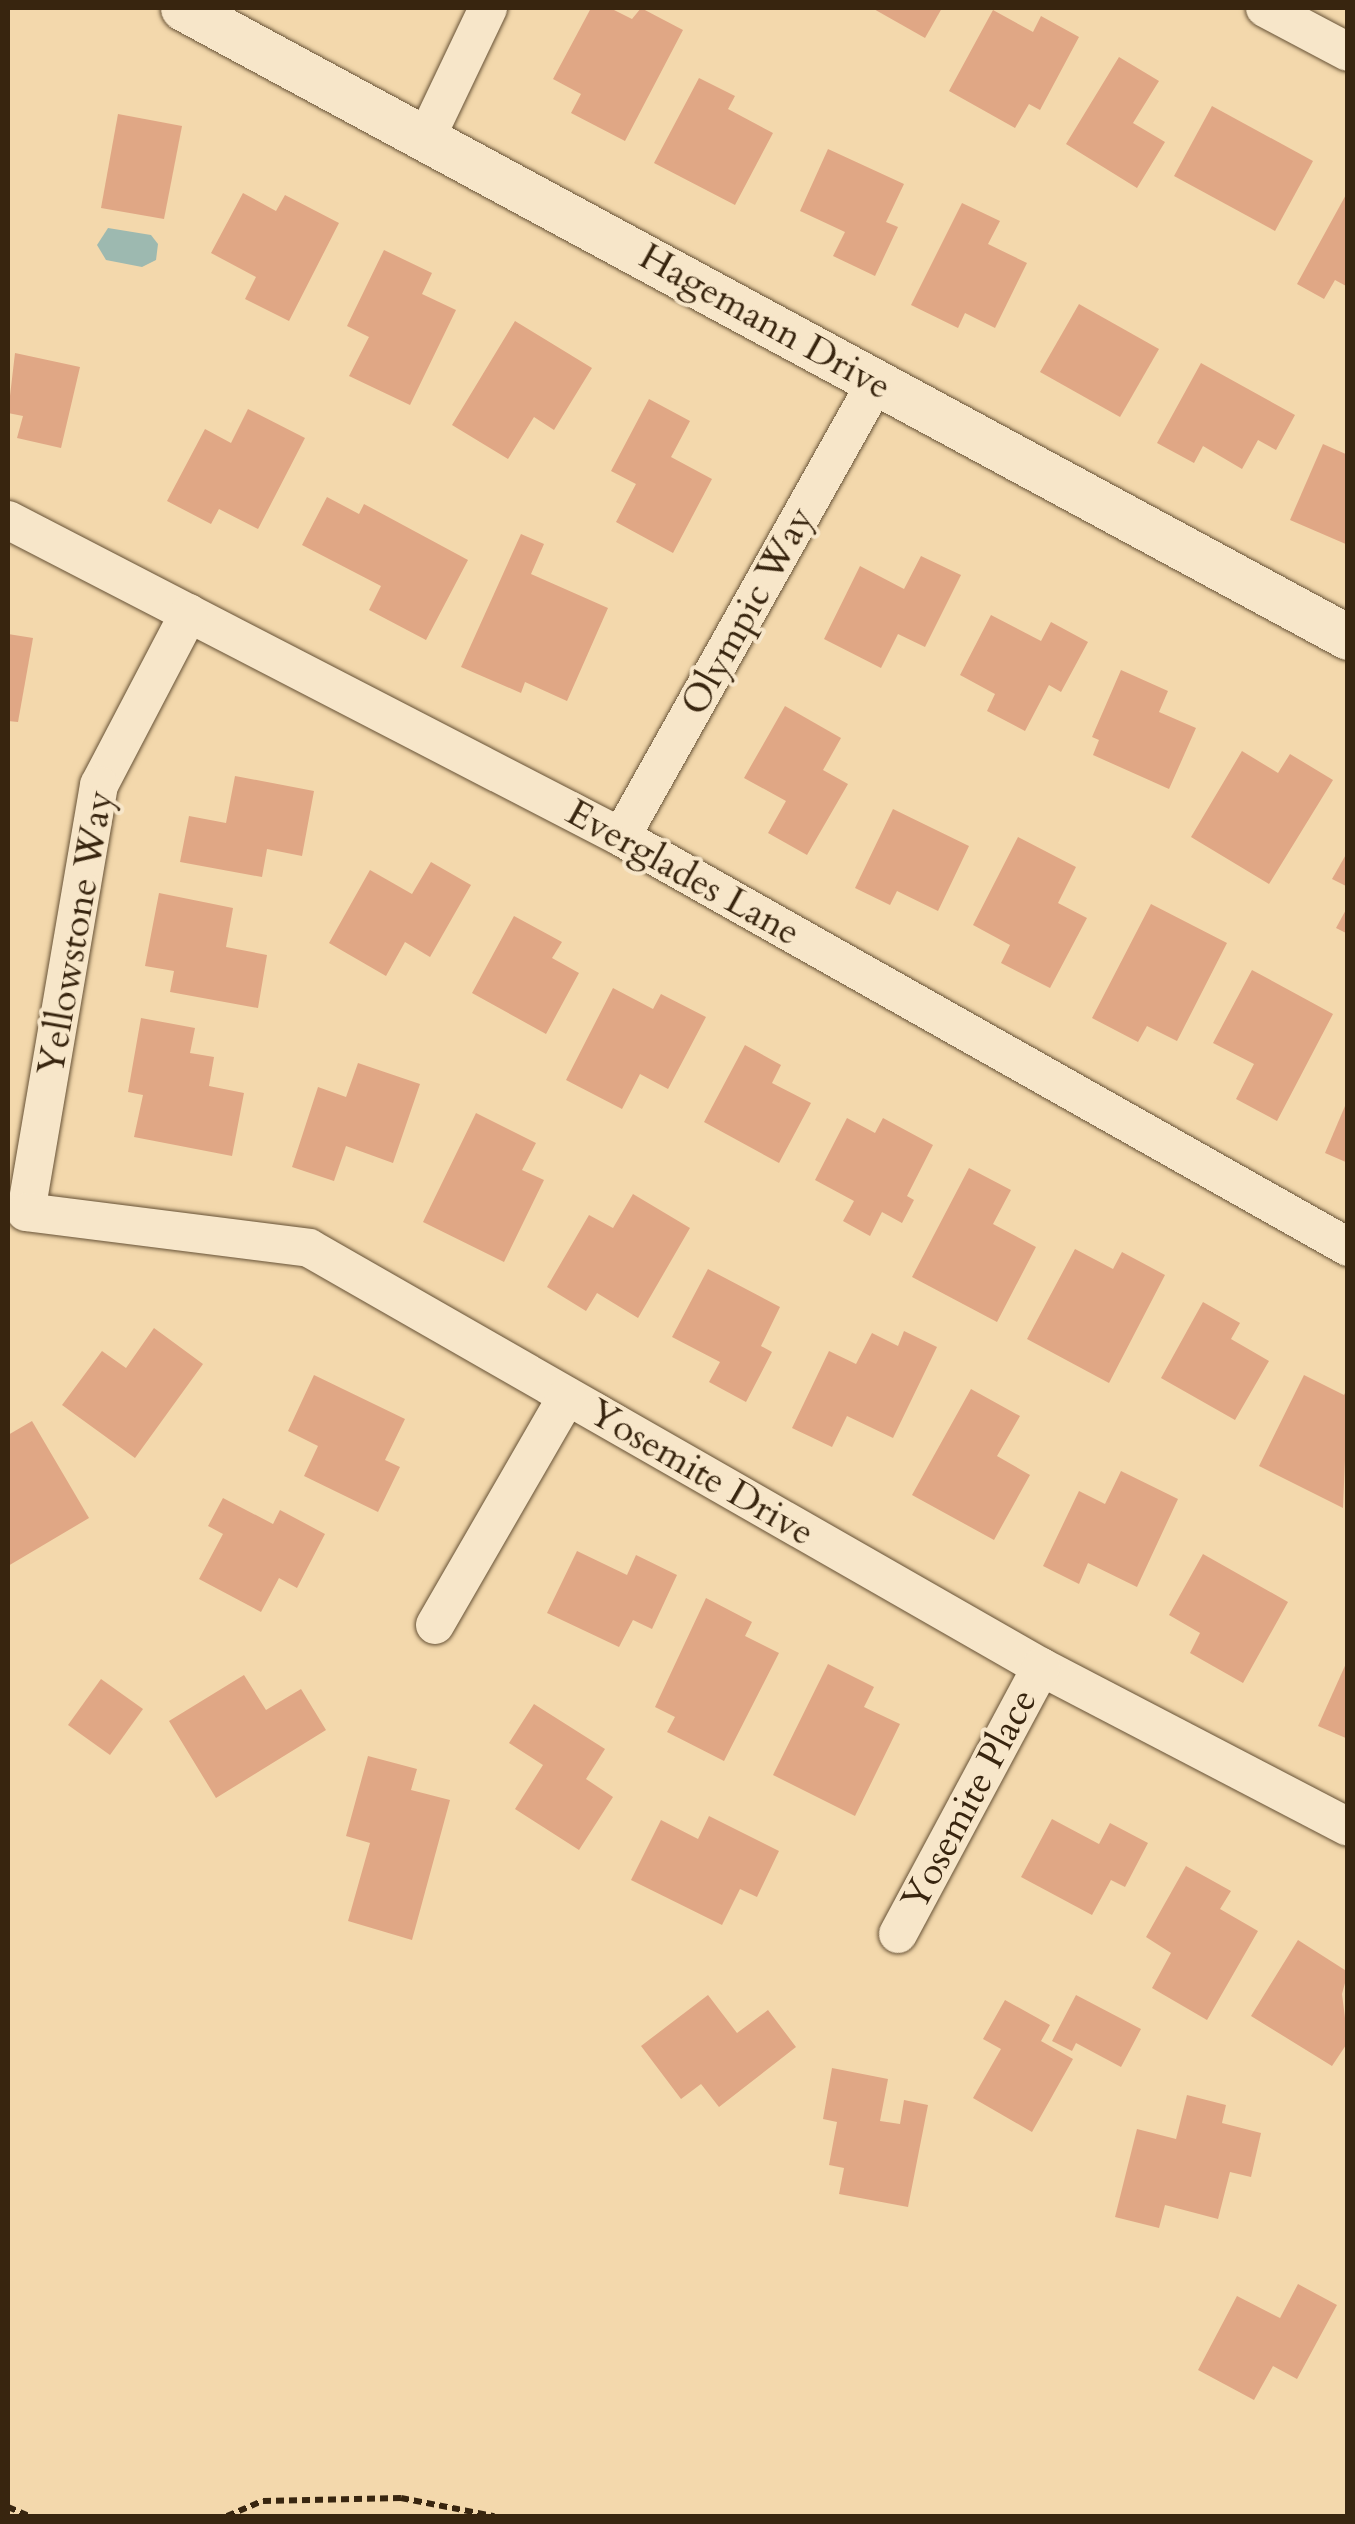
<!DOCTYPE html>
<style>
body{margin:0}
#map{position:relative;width:1355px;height:2524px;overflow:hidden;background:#f3d8ac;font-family:Cardo,serif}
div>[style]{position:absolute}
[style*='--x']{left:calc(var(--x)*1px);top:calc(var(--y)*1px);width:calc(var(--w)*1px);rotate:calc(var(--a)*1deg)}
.water>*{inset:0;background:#9db9b0}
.building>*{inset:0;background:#e0a785}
.path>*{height:6px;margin-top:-3px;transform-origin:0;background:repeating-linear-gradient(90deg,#38250f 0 8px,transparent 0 13px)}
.roads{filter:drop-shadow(0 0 2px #675236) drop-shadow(0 0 2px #675236)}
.minor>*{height:38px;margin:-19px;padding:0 19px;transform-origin:19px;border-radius:19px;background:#f7e6c9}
.tertiary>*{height:45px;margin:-22.5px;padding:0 22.5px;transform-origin:22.5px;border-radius:22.5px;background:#f7e6c9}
span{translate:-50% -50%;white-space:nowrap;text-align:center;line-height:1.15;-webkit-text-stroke:8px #f7e6c9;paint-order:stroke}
.street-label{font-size:38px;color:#38250f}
.frame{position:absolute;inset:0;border:10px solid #38250f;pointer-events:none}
</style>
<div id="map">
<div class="water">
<i style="clip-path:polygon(108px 228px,151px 235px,158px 244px,156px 260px,142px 267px,106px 260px,97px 245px)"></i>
</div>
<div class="building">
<i style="clip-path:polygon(591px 8px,610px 8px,632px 19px,641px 8px,683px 30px,625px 141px,571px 113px,581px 94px,553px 79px)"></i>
<i style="clip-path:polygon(872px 8px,942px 8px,925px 38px)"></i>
<i style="clip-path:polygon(993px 10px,1033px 32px,1041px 16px,1079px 37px,1040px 110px,1029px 104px,1015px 128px,949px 91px)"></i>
<i style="clip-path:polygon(1119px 57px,1159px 81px,1133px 123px,1165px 142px,1137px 188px,1066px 144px)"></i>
<i style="clip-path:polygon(699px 78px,735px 96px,728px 109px,773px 133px,735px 205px,654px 163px)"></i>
<i style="clip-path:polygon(1212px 106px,1313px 161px,1275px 231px,1174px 176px)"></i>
<i style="clip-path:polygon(118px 114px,182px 126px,164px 219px,101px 208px)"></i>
<i style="clip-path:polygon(828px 149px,904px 184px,886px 222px,898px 227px,875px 276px,833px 256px,845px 232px,800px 211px)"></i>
<i style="clip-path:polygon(1348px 191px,1348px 287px,1335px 280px,1324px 299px,1297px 284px)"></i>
<i style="clip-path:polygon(243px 193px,276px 211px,285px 195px,339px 223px,289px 321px,245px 299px,256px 277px,211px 253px)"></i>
<i style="clip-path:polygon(962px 203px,1000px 221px,988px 244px,1027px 263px,995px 328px,965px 313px,958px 328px,911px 305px)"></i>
<i style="clip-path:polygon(384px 250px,432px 273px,422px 294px,456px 310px,410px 405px,349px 376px,369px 337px,347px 326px)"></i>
<i style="clip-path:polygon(1079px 304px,1159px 349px,1120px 417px,1040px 372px)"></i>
<i style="clip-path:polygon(515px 321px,592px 368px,554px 430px,534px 417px,508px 459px,452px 425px)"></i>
<i style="clip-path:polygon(15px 353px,80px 367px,61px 448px,17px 438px,23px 416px,8px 413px)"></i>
<i style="clip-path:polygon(1201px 363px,1295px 415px,1276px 450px,1258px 440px,1242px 469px,1203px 446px,1194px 463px,1157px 443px)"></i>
<i style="clip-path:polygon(649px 399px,690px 421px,671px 457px,712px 479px,673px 553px,616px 522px,636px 484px,611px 471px)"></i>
<i style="clip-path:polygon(248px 409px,305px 438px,258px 529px,219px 509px,211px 524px,167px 501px,205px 429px,231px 443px)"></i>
<i style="clip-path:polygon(1323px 444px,1348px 455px,1348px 545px,1290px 520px)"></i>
<i style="clip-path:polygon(327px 497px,359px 514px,364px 504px,468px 560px,426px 640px,369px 610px,381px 586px,302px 545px)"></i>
<i style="clip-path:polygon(521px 534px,544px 544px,531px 574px,608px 608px,567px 701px,525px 682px,521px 693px,461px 667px)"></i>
<i style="clip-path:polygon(921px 556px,961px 575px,925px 647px,898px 634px,881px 668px,824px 639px,860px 566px,904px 589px)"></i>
<i style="clip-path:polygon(991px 615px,1041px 641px,1051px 622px,1088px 642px,1061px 692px,1049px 685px,1025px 731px,987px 711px,995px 694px,960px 675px)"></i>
<i style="clip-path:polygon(8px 634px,33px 638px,18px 722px,8px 721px)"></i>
<i style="clip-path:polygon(1121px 670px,1168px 691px,1159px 712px,1196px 728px,1169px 789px,1093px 755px,1099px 740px,1092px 737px)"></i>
<i style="clip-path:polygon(785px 706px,841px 738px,823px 770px,848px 784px,807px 855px,768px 833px,786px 801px,744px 778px)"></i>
<i style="clip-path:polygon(1242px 751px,1278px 773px,1290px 754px,1333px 780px,1269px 884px,1191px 837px)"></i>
<i style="clip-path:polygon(235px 776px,314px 791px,302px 856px,267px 849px,262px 877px,180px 862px,189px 816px,226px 823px)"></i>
<i style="clip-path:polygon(893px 809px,969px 846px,938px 911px,897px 891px,890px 905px,855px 888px)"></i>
<i style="clip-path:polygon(1018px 837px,1076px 867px,1058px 903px,1087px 918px,1050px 988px,1001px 963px,1010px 945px,973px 925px)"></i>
<i style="clip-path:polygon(1348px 851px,1348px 887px,1332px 879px)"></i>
<i style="clip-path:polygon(431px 862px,471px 885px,430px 957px,405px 942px,386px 976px,329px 943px,370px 870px,412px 894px)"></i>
<i style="clip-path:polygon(159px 893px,233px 908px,226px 947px,267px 955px,258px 1008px,170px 992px,174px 971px,145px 966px)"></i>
<i style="clip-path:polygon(1151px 904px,1227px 943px,1177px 1041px,1147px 1026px,1138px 1042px,1092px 1018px)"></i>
<i style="clip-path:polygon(1348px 906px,1348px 934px,1336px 928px)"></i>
<i style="clip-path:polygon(514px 916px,562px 942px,552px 958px,579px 973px,546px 1034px,472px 993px)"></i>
<i style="clip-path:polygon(1252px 970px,1333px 1014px,1277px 1121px,1236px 1099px,1254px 1064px,1213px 1043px)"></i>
<i style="clip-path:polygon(613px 988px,653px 1009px,661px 994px,706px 1017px,668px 1089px,640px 1074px,622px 1109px,566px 1080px)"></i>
<i style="clip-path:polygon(141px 1018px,195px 1028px,190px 1053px,214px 1057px,209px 1086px,244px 1093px,232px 1156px,134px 1137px,143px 1095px,128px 1092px)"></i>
<i style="clip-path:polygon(745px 1045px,781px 1065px,772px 1083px,811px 1103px,779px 1163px,704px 1122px)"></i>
<i style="clip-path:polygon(358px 1063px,420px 1084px,393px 1163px,346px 1146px,334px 1181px,292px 1167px,318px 1087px,346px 1097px)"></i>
<i style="clip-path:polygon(1348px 1099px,1348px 1163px,1325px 1153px)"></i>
<i style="clip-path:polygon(476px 1113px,536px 1143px,522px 1170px,544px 1180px,504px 1262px,423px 1222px)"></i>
<i style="clip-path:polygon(847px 1118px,875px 1133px,883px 1118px,933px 1145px,907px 1196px,914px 1200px,902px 1223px,882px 1212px,870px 1236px,843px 1221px,854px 1201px,815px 1180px)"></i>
<i style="clip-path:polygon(969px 1168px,1011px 1190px,993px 1224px,1036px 1247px,997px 1322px,912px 1277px)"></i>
<i style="clip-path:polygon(633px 1194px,690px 1228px,638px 1318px,597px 1293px,586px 1311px,547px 1287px,589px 1215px,613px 1228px)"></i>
<i style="clip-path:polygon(1075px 1249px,1113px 1269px,1122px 1252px,1165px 1275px,1109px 1383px,1027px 1339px)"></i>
<i style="clip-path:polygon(708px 1269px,780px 1307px,761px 1346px,772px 1352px,746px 1402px,709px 1382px,720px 1362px,672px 1337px)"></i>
<i style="clip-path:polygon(1203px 1302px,1240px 1323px,1231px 1339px,1269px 1361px,1235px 1420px,1161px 1378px)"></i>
<i style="clip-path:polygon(154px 1328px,203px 1364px,135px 1458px,62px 1405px,102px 1351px,126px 1368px)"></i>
<i style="clip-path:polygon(904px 1331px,937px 1347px,893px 1438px,847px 1416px,832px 1447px,792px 1428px,829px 1351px,856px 1364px,872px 1333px,898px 1346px)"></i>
<i style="clip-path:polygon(314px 1375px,405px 1419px,385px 1460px,400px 1467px,378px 1512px,304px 1476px,318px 1446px,288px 1431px)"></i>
<i style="clip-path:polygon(1304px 1375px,1344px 1395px,1348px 1387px,1343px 1508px,1259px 1466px)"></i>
<i style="clip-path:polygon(971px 1389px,1020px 1416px,997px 1456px,1030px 1475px,994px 1540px,912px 1495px)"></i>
<i style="clip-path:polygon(32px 1421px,89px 1518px,8px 1566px,8px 1435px)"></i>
<i style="clip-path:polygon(1121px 1471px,1178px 1499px,1137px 1587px,1088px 1563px,1079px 1584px,1043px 1566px,1079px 1491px,1105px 1504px)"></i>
<i style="clip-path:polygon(223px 1498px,273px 1524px,280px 1510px,325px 1534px,297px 1588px,279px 1578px,261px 1612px,199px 1579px,223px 1534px,208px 1526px)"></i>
<i style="clip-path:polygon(577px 1551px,627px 1575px,636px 1555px,677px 1575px,652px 1629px,633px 1620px,619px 1647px,547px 1613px)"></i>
<i style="clip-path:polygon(1203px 1554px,1288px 1602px,1243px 1683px,1190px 1653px,1200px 1633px,1169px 1615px)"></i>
<i style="clip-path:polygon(706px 1598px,752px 1622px,745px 1636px,779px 1653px,724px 1761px,667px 1732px,675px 1717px,655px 1707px)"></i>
<i style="clip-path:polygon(1348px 1659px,1348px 1739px,1318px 1726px)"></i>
<i style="clip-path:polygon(828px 1664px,874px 1687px,864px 1707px,900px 1724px,855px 1816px,773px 1775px)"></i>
<i style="clip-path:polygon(244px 1675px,266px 1710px,301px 1689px,326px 1730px,216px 1798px,169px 1721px)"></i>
<i style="clip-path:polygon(101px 1679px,143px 1709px,110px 1755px,68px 1725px)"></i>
<i style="clip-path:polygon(534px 1704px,605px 1749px,586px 1779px,613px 1797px,579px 1850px,515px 1809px,543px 1765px,509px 1743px)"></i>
<i style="clip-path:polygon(368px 1756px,417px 1769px,411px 1790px,450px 1800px,412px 1940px,348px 1921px,370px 1843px,346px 1836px)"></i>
<i style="clip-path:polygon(709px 1816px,779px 1851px,757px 1897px,740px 1889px,722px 1925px,631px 1880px,661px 1820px,698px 1839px)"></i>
<i style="clip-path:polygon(1052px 1819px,1099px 1844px,1110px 1823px,1148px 1843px,1125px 1887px,1111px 1880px,1092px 1915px,1021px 1877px)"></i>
<i style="clip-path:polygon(1186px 1866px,1231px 1891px,1220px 1909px,1258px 1931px,1207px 2020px,1152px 1988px,1171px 1953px,1146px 1937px)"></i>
<i style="clip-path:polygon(1298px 1940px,1348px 1972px,1342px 1994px,1348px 2042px,1332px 2066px,1251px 2016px)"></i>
<i style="clip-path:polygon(708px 1995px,737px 2033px,768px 2010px,796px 2047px,719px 2107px,701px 2084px,681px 2099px,641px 2046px)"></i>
<i style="clip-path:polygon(1076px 1995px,1141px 2029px,1121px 2067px,1076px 2043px,1072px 2051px,1052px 2041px)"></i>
<i style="clip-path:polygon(1005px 2000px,1050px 2025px,1041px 2041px,1073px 2059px,1032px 2132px,973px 2098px,1001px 2049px,983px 2039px)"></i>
<i style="clip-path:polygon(832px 2068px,888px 2079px,880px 2121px,900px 2124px,904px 2100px,928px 2105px,908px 2207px,839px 2194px,844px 2168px,829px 2165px,837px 2122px,823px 2119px)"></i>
<i style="clip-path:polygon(1187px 2095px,1226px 2105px,1222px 2123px,1261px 2133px,1251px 2177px,1230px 2172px,1218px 2219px,1165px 2205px,1159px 2228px,1115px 2217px,1137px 2129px,1176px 2139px)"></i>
<i style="clip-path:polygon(1298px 2284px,1337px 2305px,1297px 2379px,1273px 2366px,1254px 2400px,1198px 2370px,1237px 2296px,1280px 2318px)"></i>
</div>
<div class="path">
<i style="--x:8;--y:2507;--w:23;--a:23"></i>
<i style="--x:227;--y:2516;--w:39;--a:-23"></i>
<i style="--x:263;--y:2501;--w:138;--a:-1.2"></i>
<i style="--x:401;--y:2498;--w:95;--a:11"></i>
</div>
<div class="roads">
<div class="minor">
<i style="--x:1265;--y:8;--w:94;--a:27.9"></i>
<i style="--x:428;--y:134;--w:140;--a:-64.5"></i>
<i style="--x:8;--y:520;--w:690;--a:27.34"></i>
<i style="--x:621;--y:837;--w:835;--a:29.42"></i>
<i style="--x:189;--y:613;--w:194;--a:117.6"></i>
<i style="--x:99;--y:785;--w:433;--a:99.7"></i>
<i style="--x:26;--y:1212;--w:285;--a:7.2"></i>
<i style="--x:309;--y:1248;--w:843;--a:29.79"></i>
<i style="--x:1041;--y:1667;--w:346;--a:27.5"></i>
<i style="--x:621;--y:837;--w:519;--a:-60.72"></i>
<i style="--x:435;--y:1625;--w:264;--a:-60"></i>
<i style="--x:898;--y:1934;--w:303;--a:-61.8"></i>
</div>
<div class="tertiary">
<i style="--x:183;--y:8;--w:1324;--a:28.37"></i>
</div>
</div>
<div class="street-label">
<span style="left:765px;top:322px;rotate:29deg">Hagemann Drive</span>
<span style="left:748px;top:611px;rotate:-61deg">Olympic Way</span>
<span style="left:683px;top:873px;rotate:29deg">Everglades Lane</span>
<span style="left:76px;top:933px;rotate:-80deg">Yellowstone Way</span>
<span style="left:701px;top:1473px;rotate:30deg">Yosemite Drive</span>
<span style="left:970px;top:1800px;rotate:-62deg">Yosemite Place</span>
</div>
<div class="frame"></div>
</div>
